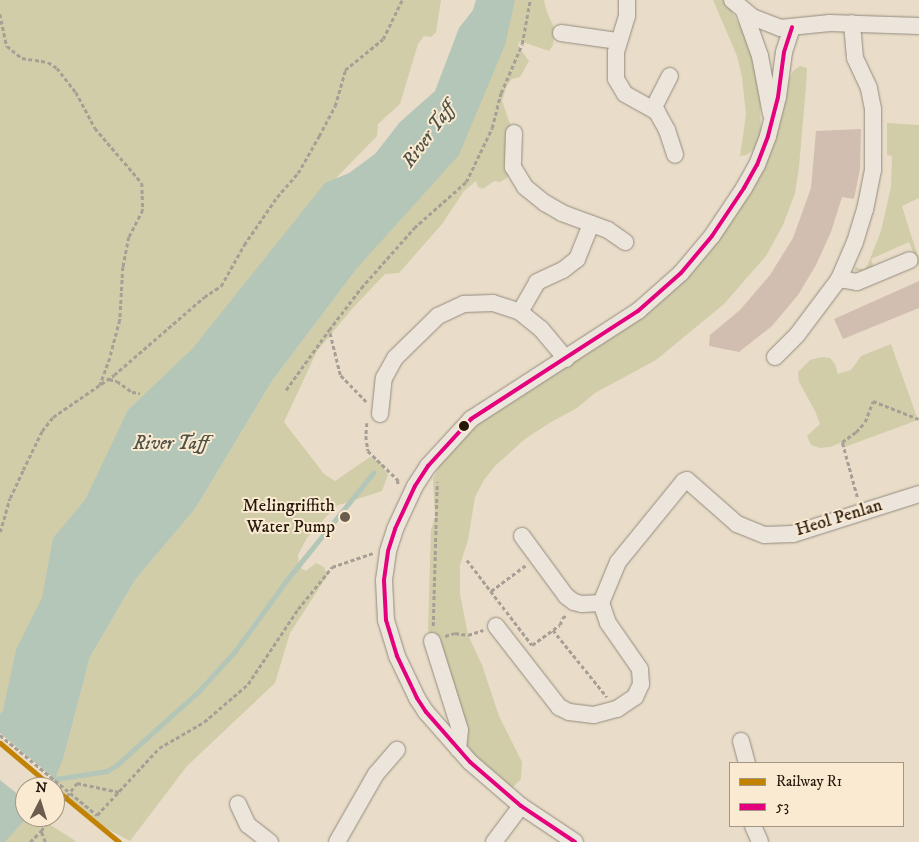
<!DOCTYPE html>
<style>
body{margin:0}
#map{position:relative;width:919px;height:842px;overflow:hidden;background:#e9dcc8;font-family:"IM FELL DW Pica",serif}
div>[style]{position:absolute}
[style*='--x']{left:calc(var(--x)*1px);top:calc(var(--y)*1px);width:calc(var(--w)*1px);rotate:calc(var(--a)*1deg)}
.green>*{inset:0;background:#d1cda9}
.water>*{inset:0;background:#b4c6b7}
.pier>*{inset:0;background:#e9dcc8}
.stream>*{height:4.5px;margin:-2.25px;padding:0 2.25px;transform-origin:2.25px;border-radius:2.25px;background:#b4c6b7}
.building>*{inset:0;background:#d1beb1}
.path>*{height:2.5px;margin-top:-1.25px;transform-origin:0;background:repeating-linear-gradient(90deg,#a69f96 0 4px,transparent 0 6.5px)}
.roads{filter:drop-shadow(0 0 1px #948b7e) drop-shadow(0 0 1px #948b7e)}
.minor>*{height:16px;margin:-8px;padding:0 8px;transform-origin:8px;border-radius:8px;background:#ece5dc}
.path-bridge>*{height:2.5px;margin-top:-1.25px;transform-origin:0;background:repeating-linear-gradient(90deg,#a69f96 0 4px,transparent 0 6.5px)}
.bus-1>*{height:4px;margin:-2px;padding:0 2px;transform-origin:2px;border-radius:2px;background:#e5007d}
.rail-1>*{height:5px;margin:-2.5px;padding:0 2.5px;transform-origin:2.5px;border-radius:2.5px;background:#c28203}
.dots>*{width:14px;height:14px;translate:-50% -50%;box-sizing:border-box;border:2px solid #faead2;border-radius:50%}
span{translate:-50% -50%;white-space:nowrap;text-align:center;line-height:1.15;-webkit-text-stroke:4px #faead2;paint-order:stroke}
.poi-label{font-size:18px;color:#25180b}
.right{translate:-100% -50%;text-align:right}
.street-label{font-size:18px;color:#25180b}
.water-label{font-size:19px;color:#4f5245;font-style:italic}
.legend{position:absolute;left:729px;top:762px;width:175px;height:65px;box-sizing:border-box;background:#faead2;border:1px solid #a59682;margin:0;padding:6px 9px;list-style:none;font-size:15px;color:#25180b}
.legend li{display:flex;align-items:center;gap:10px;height:25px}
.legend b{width:25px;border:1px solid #a59682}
.north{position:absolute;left:15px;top:777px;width:50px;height:50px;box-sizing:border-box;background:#faead2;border:1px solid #a59682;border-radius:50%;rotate:5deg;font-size:14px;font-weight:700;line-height:20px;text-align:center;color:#25180b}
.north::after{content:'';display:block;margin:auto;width:18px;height:22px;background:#6a5d4d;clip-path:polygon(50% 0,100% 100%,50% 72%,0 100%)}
</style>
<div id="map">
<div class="green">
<i style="clip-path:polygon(0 0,441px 0,436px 32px,431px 37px,424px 36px,418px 44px,400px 104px,378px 124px,377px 136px,337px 177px,0 714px)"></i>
<i style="clip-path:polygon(503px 0,544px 0,547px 12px,555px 30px,553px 45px,549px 51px,520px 41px,518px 46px,529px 61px,520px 77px,512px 79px,507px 85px,502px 101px,513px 132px,505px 141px,510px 146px,511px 170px,507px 178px,500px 182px,494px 181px,483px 189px,478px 187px,476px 181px,464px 191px,442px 224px,399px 273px,385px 274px,352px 309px,317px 351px,284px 422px,324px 474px,335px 481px,370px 457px,380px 462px,388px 475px,382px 491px,336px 506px,307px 538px,298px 555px,299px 567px,306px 571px,316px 563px,324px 567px,327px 576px,290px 633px,275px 683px,187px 766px,130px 841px,93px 821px,51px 786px,64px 756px,90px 657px,135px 580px,195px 509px,272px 381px,358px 267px)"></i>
<i style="clip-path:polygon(713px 0,725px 0,746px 36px,753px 55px,760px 93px,761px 136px,756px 148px,746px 155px,740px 156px,746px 115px,742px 77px,737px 56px)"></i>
<i style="clip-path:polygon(800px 66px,807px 68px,806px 87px,799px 167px,795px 193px,783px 225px,766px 256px,724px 304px,656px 360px,595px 393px,577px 408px,551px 422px,525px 439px,495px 466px,484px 480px,475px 497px,468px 540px,460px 565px,460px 594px,468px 635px,482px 665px,499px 716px,522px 762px,521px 779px,512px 788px,467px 756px,433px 651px,428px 629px,431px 530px,435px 517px,433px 479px,441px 462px,472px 428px,716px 242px,793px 71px)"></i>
<i style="clip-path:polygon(887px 123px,919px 125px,919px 198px,902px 206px,919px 260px,919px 267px,909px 242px,871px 259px,874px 268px,864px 273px,863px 271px,855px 271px,855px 267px,865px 270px,870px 259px,881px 231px,891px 187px,892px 156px,887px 155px)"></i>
<i style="clip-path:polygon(891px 344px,918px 420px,842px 448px,843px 442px,830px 447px,820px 448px,811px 445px,807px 436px,820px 424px,815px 411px,799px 382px,798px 372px,810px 360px,822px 357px,830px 358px,835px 364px,838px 374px,851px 370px,861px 356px)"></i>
<i style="clip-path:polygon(28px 817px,38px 817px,77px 842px,5px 842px)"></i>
</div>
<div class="water">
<i style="clip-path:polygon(476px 0,515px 0,505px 45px,459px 155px,358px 267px,272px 381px,195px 509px,135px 580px,90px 657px,64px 756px,55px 779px,50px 787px,25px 787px,25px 817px,28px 817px,5px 842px,0 842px,0 714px,3px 710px,16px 650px,42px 598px,53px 538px,85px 500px,128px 410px,193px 348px,325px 183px,349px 173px,375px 154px,400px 122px,435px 91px,459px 28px,473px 10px)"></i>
</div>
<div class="pier">
<i style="clip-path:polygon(0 733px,57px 781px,53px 787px,25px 787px,25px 800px,0 780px)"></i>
</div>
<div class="stream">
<i style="--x:55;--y:779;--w:53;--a:-8.7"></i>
<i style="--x:107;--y:771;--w:13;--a:-32"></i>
<i style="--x:118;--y:764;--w:109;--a:-42"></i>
<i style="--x:199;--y:691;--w:55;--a:-47.9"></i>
<i style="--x:236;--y:650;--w:85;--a:-54.1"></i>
<i style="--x:286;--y:581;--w:139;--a:-51.1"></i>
</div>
<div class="building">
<i style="clip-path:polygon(861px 129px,860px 169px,854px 199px,842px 197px,831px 232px,816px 265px,798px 295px,772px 326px,739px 352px,709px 346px,710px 335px,740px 310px,770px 275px,793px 238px,811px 188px,816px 131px)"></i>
<i style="clip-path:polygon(919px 281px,919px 308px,843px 339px,834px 319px)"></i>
</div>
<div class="path">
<i style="--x:0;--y:14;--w:33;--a:78"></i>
<i style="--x:7;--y:46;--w:19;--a:39"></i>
<i style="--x:22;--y:58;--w:26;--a:9"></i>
<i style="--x:48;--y:62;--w:11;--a:34"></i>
<i style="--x:57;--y:68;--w:31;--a:52"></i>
<i style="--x:76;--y:92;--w:41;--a:62.2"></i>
<i style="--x:95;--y:128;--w:72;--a:49.5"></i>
<i style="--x:142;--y:183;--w:27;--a:88"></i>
<i style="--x:143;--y:210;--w:30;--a:117"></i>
<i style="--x:129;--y:237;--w:31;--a:101"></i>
<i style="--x:123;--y:267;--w:53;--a:93.2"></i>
<i style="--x:120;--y:320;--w:39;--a:105"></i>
<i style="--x:110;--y:358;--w:29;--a:110"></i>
<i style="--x:109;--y:379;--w:8;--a:14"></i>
<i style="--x:117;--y:381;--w:19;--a:36"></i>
<i style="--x:132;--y:392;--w:8;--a:7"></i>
<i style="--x:286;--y:390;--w:74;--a:-54.4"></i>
<i style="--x:366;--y:402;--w:37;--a:-134"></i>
<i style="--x:340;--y:375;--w:46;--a:-103.7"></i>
<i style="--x:329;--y:330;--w:53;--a:-52.7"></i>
<i style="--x:361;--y:288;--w:80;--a:-48.5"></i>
<i style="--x:414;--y:228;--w:69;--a:-41.5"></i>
<i style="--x:466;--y:182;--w:60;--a:-64.3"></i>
<i style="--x:492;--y:128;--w:36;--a:-76"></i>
<i style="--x:501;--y:93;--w:53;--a:-66.8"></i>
<i style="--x:522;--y:44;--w:45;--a:-79.7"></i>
<i style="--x:367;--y:423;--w:13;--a:94"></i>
<i style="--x:366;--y:436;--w:15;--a:82"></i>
<i style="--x:368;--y:451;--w:42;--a:44"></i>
<i style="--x:398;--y:480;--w:4;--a:90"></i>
<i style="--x:857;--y:497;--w:57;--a:-105.3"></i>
<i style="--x:842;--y:442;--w:17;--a:-36"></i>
<i style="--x:856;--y:432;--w:13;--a:-48"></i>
<i style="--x:865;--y:422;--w:22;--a:-69"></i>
<i style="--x:873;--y:401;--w:49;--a:21.4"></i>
<i style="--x:0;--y:532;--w:35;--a:-74"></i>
<i style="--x:10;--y:498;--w:31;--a:-65"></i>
<i style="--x:23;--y:470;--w:43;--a:-64"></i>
<i style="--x:42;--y:431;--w:18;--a:-52"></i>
<i style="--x:53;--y:417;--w:74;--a:-34.5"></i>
<i style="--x:114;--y:375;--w:119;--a:-40.9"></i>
<i style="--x:204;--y:297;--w:20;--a:-33"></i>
<i style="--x:221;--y:286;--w:47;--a:-60.7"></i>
<i style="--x:244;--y:245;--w:58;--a:-55.5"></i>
<i style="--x:277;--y:197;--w:32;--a:-49"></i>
<i style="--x:298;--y:173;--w:43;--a:-60.4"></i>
<i style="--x:319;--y:136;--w:34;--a:-62"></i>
<i style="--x:335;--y:106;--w:37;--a:-74"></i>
<i style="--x:345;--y:70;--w:49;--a:-39.2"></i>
<i style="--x:383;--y:39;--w:43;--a:-64"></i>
<i style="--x:467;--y:560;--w:107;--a:52.6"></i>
<i style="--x:491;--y:591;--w:44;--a:-36.6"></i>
<i style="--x:433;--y:626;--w:144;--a:-88.4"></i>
<i style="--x:553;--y:630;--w:86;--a:51.1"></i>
<i style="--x:445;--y:636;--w:10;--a:-17"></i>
<i style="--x:455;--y:633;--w:13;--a:9"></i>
<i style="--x:468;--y:635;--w:16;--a:-18"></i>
<i style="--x:532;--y:645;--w:34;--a:-36"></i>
<i style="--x:560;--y:625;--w:7;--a:-74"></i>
<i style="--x:562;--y:618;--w:6;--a:-31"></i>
<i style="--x:55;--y:812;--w:36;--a:-53"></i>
<i style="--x:77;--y:783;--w:43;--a:12.1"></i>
<i style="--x:97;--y:815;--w:91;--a:-47.2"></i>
<i style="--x:159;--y:748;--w:52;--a:-30"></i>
<i style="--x:204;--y:722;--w:58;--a:-40.8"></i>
<i style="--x:248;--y:684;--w:90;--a:-56.3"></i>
<i style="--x:298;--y:609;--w:54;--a:-51"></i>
<i style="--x:332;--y:567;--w:43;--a:-18.9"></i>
<i style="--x:30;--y:842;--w:16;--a:-45"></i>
<i style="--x:45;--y:842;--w:12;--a:-110"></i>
<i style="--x:41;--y:831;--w:17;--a:-54"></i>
</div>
<div class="roads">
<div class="minor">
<i style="--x:627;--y:0;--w:16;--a:90"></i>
<i style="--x:627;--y:16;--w:38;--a:107"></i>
<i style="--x:616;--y:52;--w:27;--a:90"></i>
<i style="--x:616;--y:79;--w:17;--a:59"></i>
<i style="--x:625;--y:94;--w:37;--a:29"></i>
<i style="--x:657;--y:112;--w:21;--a:61"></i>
<i style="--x:667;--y:130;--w:26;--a:72"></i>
<i style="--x:732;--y:0;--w:26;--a:40"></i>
<i style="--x:752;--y:17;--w:30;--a:21"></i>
<i style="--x:780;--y:28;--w:50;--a:-5.7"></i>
<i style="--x:830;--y:23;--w:89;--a:1.9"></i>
<i style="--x:744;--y:11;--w:48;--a:70.4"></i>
<i style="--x:760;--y:56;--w:59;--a:79.3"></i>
<i style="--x:561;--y:33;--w:58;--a:8"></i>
<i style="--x:653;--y:109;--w:37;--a:-63"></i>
<i style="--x:514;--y:133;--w:34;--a:92"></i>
<i style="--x:513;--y:167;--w:23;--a:59"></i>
<i style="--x:525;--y:187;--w:26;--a:39"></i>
<i style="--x:545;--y:203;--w:20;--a:30"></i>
<i style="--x:562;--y:213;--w:49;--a:20.3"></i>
<i style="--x:608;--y:230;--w:21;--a:35"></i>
<i style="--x:839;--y:279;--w:18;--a:9"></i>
<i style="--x:857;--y:282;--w:57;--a:-22.5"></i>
<i style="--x:520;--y:312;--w:34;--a:-60"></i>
<i style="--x:537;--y:282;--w:29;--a:-25"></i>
<i style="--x:563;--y:270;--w:18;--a:-38"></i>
<i style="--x:577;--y:259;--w:38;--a:-68"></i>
<i style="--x:775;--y:357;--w:31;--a:-45"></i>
<i style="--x:797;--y:335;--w:70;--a:-53.1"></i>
<i style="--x:839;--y:279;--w:40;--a:-66.6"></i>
<i style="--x:855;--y:242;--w:34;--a:-73"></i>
<i style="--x:865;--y:210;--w:41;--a:-78.7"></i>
<i style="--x:873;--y:170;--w:61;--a:-90"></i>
<i style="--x:873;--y:109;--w:21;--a:-101"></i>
<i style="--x:869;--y:88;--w:33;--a:-115"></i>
<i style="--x:855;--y:58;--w:35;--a:-95"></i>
<i style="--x:380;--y:414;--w:36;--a:-84"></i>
<i style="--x:384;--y:378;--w:23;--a:-61"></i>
<i style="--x:395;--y:358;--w:60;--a:-44.3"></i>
<i style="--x:438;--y:316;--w:29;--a:-25"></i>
<i style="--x:464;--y:304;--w:29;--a:-2"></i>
<i style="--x:493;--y:303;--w:28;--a:18"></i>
<i style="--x:520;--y:312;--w:27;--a:39"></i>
<i style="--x:541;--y:329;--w:39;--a:50"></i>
<i style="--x:522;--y:536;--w:74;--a:53.7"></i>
<i style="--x:566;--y:596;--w:10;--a:37"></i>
<i style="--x:574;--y:602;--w:8;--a:14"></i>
<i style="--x:582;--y:604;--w:19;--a:-3"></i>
<i style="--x:496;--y:626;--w:103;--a:52.1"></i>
<i style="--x:559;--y:707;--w:11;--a:27"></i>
<i style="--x:569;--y:712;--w:25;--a:7"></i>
<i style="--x:594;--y:715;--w:24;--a:-15"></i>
<i style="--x:617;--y:709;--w:22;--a:-34"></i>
<i style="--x:635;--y:697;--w:14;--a:-65"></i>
<i style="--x:641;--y:684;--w:15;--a:-94"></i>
<i style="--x:640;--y:669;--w:56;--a:-124.8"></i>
<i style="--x:608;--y:623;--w:21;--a:-109"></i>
<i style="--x:601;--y:603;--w:44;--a:-67.5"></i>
<i style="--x:618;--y:562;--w:104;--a:-50.8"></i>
<i style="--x:684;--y:481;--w:3;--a:-18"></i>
<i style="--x:687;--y:480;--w:67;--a:41.3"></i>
<i style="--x:737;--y:524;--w:29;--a:22"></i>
<i style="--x:764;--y:535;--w:29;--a:-2"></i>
<i style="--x:793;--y:534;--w:132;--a:-17.6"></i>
<i style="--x:432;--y:641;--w:93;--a:72.5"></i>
<i style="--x:460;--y:730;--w:19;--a:96"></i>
<i style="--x:741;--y:741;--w:23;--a:75"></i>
<i style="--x:238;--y:804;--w:23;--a:65"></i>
<i style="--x:248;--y:825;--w:28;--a:38"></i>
<i style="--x:753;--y:826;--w:17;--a:66"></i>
<i style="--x:337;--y:842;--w:78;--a:-60.2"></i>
<i style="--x:376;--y:774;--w:32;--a:-49"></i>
<i style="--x:494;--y:842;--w:45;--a:-53.1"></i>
<i style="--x:575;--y:842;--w:65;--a:-146.3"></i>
<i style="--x:521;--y:806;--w:67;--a:-139.2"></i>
<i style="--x:470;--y:762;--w:67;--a:-131.3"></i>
<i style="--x:426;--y:712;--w:17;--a:-123"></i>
<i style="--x:417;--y:698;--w:47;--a:-115.5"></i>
<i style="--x:397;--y:656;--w:38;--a:-107"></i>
<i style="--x:386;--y:620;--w:40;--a:-92.9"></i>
<i style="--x:384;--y:580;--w:29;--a:-82"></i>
<i style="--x:388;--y:551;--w:23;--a:-72"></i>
<i style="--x:395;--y:529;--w:47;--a:-65.1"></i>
<i style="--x:415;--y:486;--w:24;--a:-57"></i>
<i style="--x:428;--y:466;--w:64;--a:-47.5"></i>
<i style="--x:471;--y:419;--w:199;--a:-32.9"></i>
<i style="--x:638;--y:311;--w:57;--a:-41.5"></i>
<i style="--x:681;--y:273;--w:48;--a:-50"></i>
<i style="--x:712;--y:236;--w:58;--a:-56.3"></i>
<i style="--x:744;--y:188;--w:26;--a:-61"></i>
<i style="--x:757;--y:165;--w:31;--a:-69"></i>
<i style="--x:768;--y:136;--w:40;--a:-75.6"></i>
<i style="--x:778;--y:97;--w:45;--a:-82.4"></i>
<i style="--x:784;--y:52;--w:26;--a:-72"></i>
</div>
</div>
<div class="path-bridge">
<i style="--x:0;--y:735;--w:126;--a:39.5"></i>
</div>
<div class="bus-1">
<i style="--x:575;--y:842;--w:65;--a:-146.3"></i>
<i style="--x:521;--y:806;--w:67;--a:-139.2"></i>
<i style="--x:470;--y:762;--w:67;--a:-131.3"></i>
<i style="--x:426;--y:712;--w:17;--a:-123"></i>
<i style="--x:417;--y:698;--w:47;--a:-115.5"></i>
<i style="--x:397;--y:656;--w:38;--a:-107"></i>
<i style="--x:386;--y:620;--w:40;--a:-92.9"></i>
<i style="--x:384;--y:580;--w:29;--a:-82"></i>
<i style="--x:388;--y:551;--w:23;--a:-72"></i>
<i style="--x:395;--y:529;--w:47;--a:-65.1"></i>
<i style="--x:415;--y:486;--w:24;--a:-57"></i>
<i style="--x:428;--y:466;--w:64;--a:-47.5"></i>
<i style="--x:471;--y:419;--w:199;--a:-32.9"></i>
<i style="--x:638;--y:311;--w:57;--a:-41.5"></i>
<i style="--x:681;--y:273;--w:48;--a:-50"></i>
<i style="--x:712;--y:236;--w:58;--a:-56.3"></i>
<i style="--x:744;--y:188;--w:26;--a:-61"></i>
<i style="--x:757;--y:165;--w:31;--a:-69"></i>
<i style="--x:768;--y:136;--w:40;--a:-75.6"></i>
<i style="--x:778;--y:97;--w:45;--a:-82.4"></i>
<i style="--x:784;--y:52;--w:26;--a:-72"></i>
</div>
<div class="rail-1">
<i style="--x:0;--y:743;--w:68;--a:40.2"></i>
<i style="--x:55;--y:789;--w:83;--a:39.6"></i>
</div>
<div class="dots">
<i style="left:464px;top:426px;background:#25180b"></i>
<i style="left:345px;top:517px;background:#6a5d4d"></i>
</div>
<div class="poi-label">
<span class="right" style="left:335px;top:517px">Melingriffith<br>Water Pump</span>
</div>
<div class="street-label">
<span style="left:839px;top:518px;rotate:-17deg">Heol Penlan</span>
</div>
<div class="water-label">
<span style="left:429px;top:135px;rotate:-54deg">River Taff</span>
<span style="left:171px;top:444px">River Taff</span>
</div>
<ul class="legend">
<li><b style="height:6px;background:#c28203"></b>Railway R1</li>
<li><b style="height:6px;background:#e5007d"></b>53</li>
</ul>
<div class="north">N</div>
</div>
